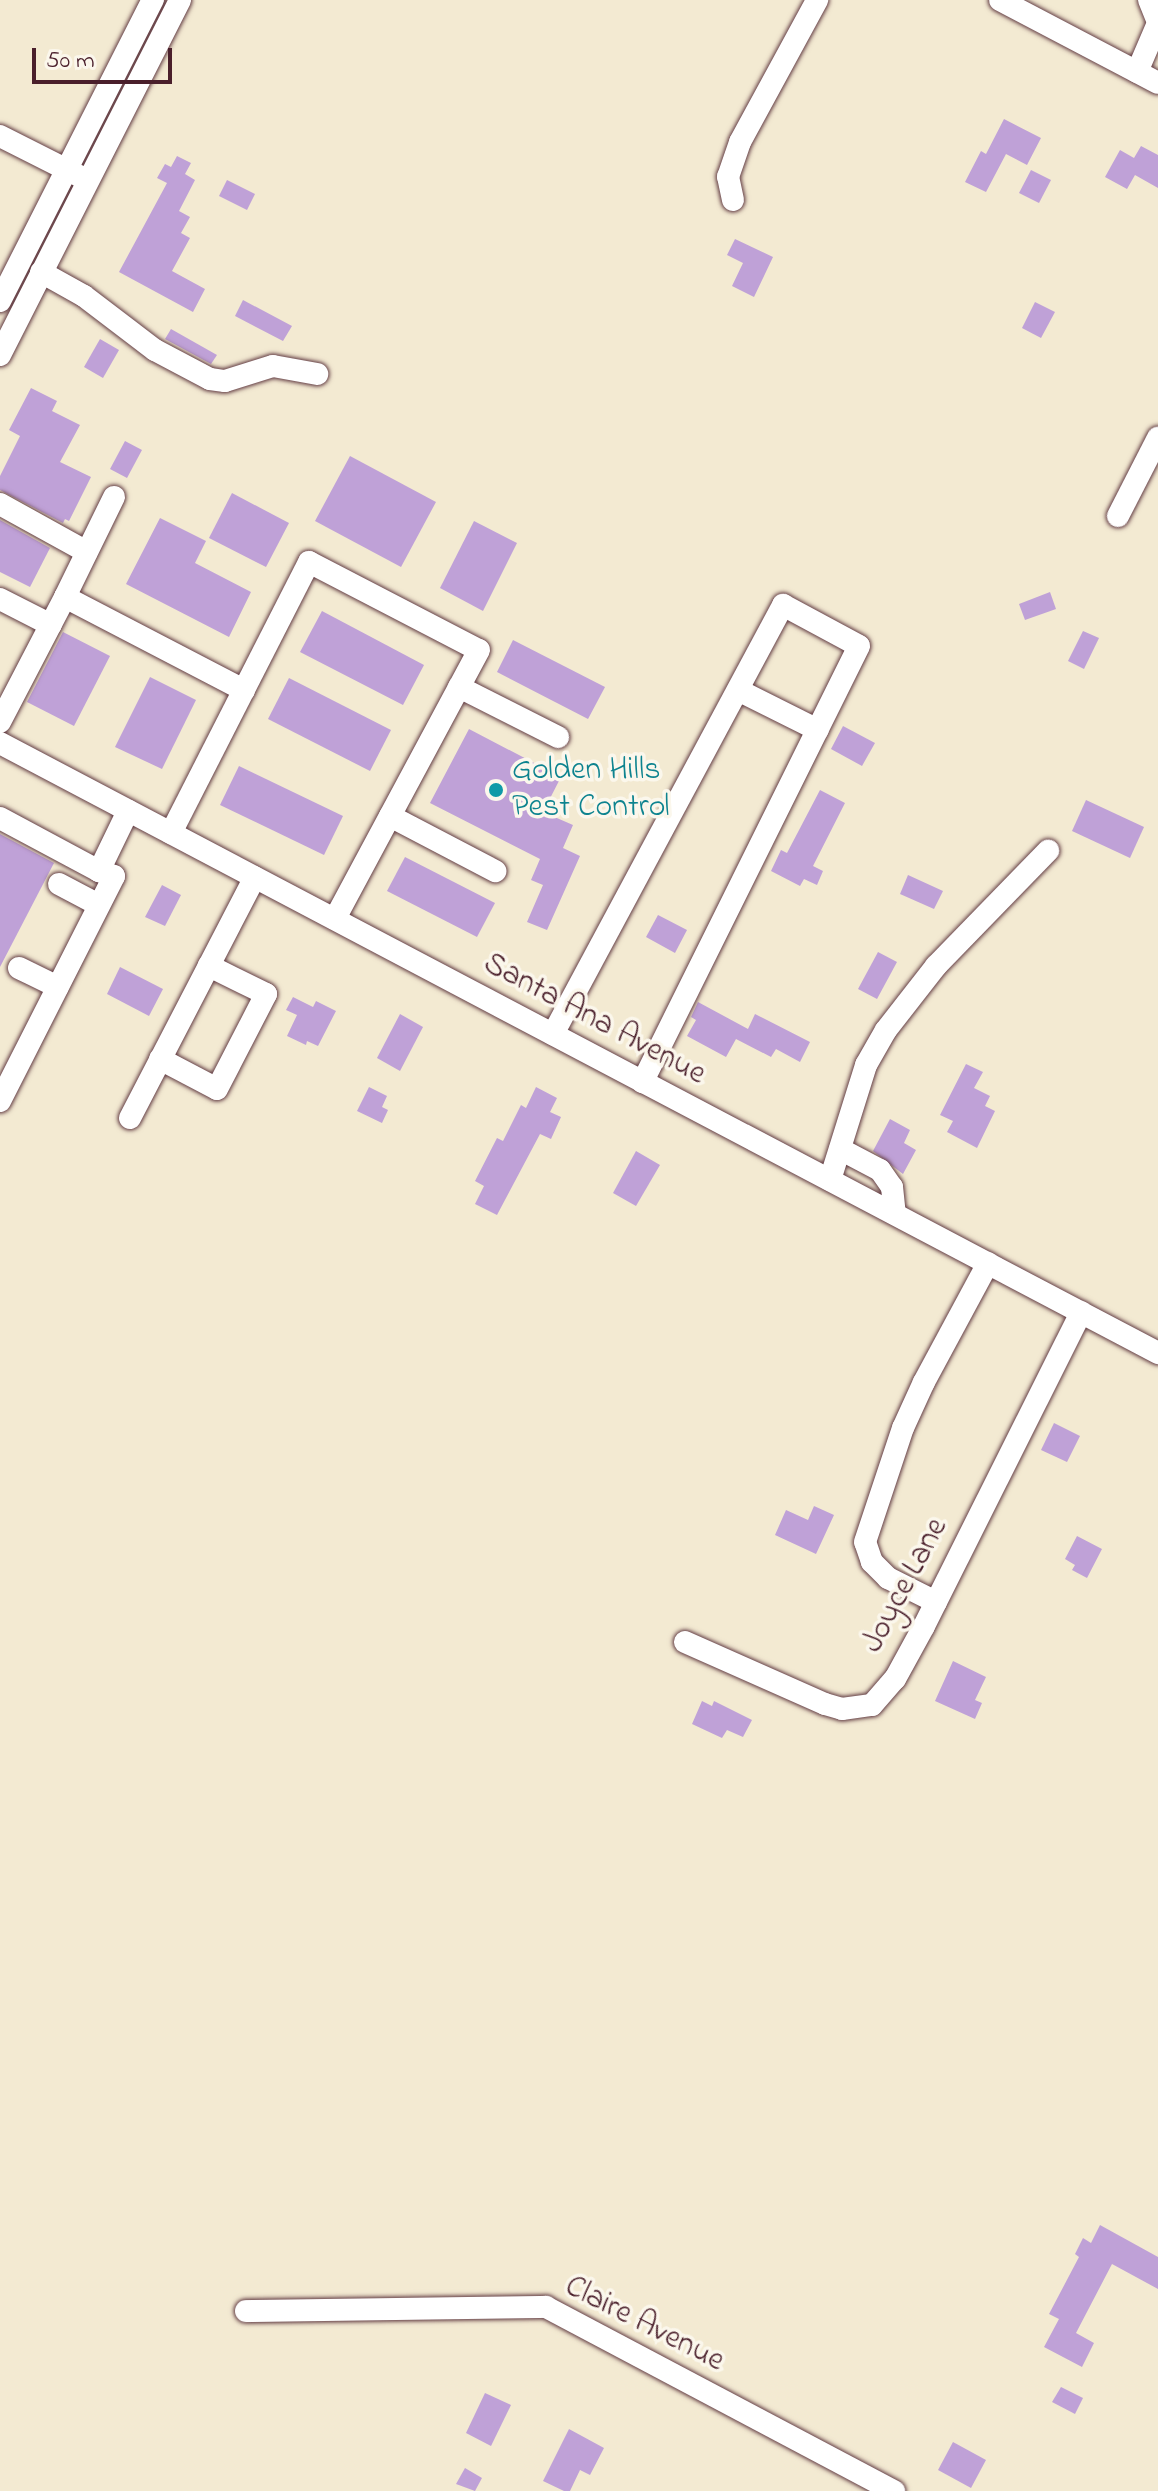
<!DOCTYPE html>
<style>
body{margin:0}
#map{position:relative;width:1158px;height:2491px;overflow:hidden;background:#f3ead2;font-family:"Indie Flower",sans-serif}
div>[style]{position:absolute}
[style*='--x']{left:calc(var(--x)*1px);top:calc(var(--y)*1px);width:calc(var(--w)*1px);rotate:calc(var(--a)*1deg)}
.building>*{inset:0;background:#bfa1d7}
.roads{filter:drop-shadow(0 0 2px #633d44) drop-shadow(0 0 2px #633d44)}
.minor>*{height:22px;margin:-11px;padding:0 11px;transform-origin:11px;border-radius:11px;background:#fff}
.dots>*{width:22px;height:22px;translate:-50% -50%;box-sizing:border-box;border:4px solid #fbf7ec;border-radius:50%}
span{translate:-50% -50%;white-space:nowrap;text-align:center;line-height:1.15;-webkit-text-stroke:7px #fbf7ec;paint-order:stroke}
.culture-label{font-size:32px;color:#0d838f}
.left{translate:0 -50%;text-align:left}
.street-label{font-size:32px;color:#4a1f2b}
.scale{position:absolute;left:32px;top:48px;width:140px;height:36px;box-sizing:border-box;border:4px solid #4a1f2b;border-top:0;padding-left:10px;font-size:24px;line-height:28px;white-space:nowrap;color:#4a1f2b;-webkit-text-stroke:6px #fbf7ec;paint-order:stroke}
</style>
<div id="map">
<div class="building">
<i style="clip-path:polygon(1004px 119px,1041px 138px,1027px 165px,1006px 154px,986px 192px,965px 182px,981px 151px,986px 154px)"></i>
<i style="clip-path:polygon(1141px 146px,1158px 155px,1158px 188px,1135px 175px,1127px 189px,1105px 177px,1120px 150px,1134px 158px)"></i>
<i style="clip-path:polygon(177px 156px,191px 163px,185px 174px,195px 180px,179px 211px,190px 217px,181px 233px,190px 238px,172px 271px,205px 289px,193px 312px,119px 272px,167px 183px,157px 178px,165px 164px,171px 167px)"></i>
<i style="clip-path:polygon(1031px 170px,1051px 180px,1039px 203px,1019px 193px)"></i>
<i style="clip-path:polygon(227px 180px,255px 194px,247px 210px,219px 196px)"></i>
<i style="clip-path:polygon(735px 239px,773px 257px,754px 297px,732px 286px,743px 263px,727px 255px)"></i>
<i style="clip-path:polygon(243px 300px,292px 326px,283px 341px,235px 316px)"></i>
<i style="clip-path:polygon(1035px 302px,1055px 312px,1041px 338px,1022px 328px)"></i>
<i style="clip-path:polygon(171px 329px,217px 355px,211px 364px,165px 339px)"></i>
<i style="clip-path:polygon(100px 339px,119px 350px,103px 378px,84px 367px)"></i>
<i style="clip-path:polygon(31px 388px,57px 401px,52px 411px,80px 425px,60px 462px,91px 477px,69px 521px,65px 519px,63px 523px,0 490px,0 476px,20px 436px,9px 430px)"></i>
<i style="clip-path:polygon(125px 441px,142px 450px,127px 478px,110px 469px)"></i>
<i style="clip-path:polygon(350px 456px,436px 502px,401px 567px,315px 521px)"></i>
<i style="clip-path:polygon(232px 493px,289px 523px,266px 567px,209px 538px)"></i>
<i style="clip-path:polygon(160px 518px,206px 541px,195px 563px,251px 592px,229px 637px,126px 584px)"></i>
<i style="clip-path:polygon(0 520px,50px 548px,30px 587px,0 572px)"></i>
<i style="clip-path:polygon(474px 521px,517px 543px,483px 611px,440px 588px)"></i>
<i style="clip-path:polygon(1050px 592px,1056px 609px,1025px 620px,1019px 604px)"></i>
<i style="clip-path:polygon(322px 611px,424px 665px,403px 705px,300px 652px)"></i>
<i style="clip-path:polygon(1083px 631px,1099px 638px,1084px 669px,1068px 661px)"></i>
<i style="clip-path:polygon(63px 632px,110px 656px,74px 726px,27px 702px)"></i>
<i style="clip-path:polygon(513px 640px,605px 687px,588px 719px,497px 672px)"></i>
<i style="clip-path:polygon(150px 677px,196px 700px,162px 769px,115px 747px)"></i>
<i style="clip-path:polygon(289px 678px,391px 730px,370px 771px,268px 719px)"></i>
<i style="clip-path:polygon(843px 726px,875px 743px,862px 766px,831px 749px)"></i>
<i style="clip-path:polygon(469px 729px,561px 777px,543px 812px,573px 825px,563px 848px,580px 856px,547px 930px,527px 922px,543px 885px,531px 880px,540px 859px,430px 803px)"></i>
<i style="clip-path:polygon(239px 766px,343px 816px,324px 855px,220px 805px)"></i>
<i style="clip-path:polygon(820px 790px,845px 803px,813px 866px,823px 871px,817px 885px,804px 879px,800px 886px,771px 871px,781px 850px,787px 853px)"></i>
<i style="clip-path:polygon(1086px 800px,1144px 827px,1130px 858px,1072px 831px)"></i>
<i style="clip-path:polygon(0 834px,54px 863px,0 967px)"></i>
<i style="clip-path:polygon(405px 857px,495px 903px,477px 937px,387px 891px)"></i>
<i style="clip-path:polygon(908px 875px,943px 891px,934px 909px,900px 894px)"></i>
<i style="clip-path:polygon(162px 885px,181px 895px,165px 926px,145px 917px)"></i>
<i style="clip-path:polygon(658px 915px,687px 930px,675px 953px,646px 937px)"></i>
<i style="clip-path:polygon(878px 952px,897px 962px,877px 999px,858px 989px)"></i>
<i style="clip-path:polygon(120px 967px,163px 989px,149px 1016px,107px 994px)"></i>
<i style="clip-path:polygon(293px 997px,313px 1007px,316px 1001px,336px 1011px,318px 1046px,307px 1041px,306px 1045px,287px 1036px,297px 1015px,286px 1010px)"></i>
<i style="clip-path:polygon(698px 1002px,748px 1029px,755px 1014px,810px 1042px,800px 1062px,776px 1049px,771px 1057px,736px 1039px,726px 1057px,687px 1036px,696px 1020px,691px 1017px)"></i>
<i style="clip-path:polygon(400px 1014px,423px 1027px,400px 1071px,377px 1058px)"></i>
<i style="clip-path:polygon(966px 1064px,983px 1072px,974px 1088px,990px 1096px,985px 1106px,995px 1111px,977px 1148px,947px 1132px,953px 1121px,940px 1115px)"></i>
<i style="clip-path:polygon(369px 1087px,387px 1096px,382px 1107px,388px 1110px,382px 1123px,357px 1111px)"></i>
<i style="clip-path:polygon(536px 1087px,557px 1098px,550px 1112px,561px 1117px,551px 1139px,540px 1134px,497px 1215px,475px 1204px,484px 1186px,475px 1181px,497px 1138px,503px 1141px,521px 1105px,526px 1108px)"></i>
<i style="clip-path:polygon(890px 1119px,910px 1130px,904px 1143px,916px 1150px,903px 1174px,873px 1151px)"></i>
<i style="clip-path:polygon(636px 1151px,660px 1165px,636px 1206px,613px 1193px)"></i>
<i style="clip-path:polygon(1054px 1423px,1080px 1436px,1067px 1462px,1041px 1450px)"></i>
<i style="clip-path:polygon(814px 1506px,834px 1515px,816px 1554px,775px 1535px,786px 1510px,808px 1520px)"></i>
<i style="clip-path:polygon(1077px 1536px,1102px 1549px,1087px 1578px,1072px 1570px,1075px 1565px,1065px 1559px)"></i>
<i style="clip-path:polygon(953px 1661px,986px 1677px,975px 1700px,982px 1703px,975px 1719px,935px 1701px)"></i>
<i style="clip-path:polygon(702px 1701px,712px 1706px,714px 1701px,752px 1720px,743px 1737px,727px 1730px,722px 1738px,692px 1724px)"></i>
<i style="clip-path:polygon(1100px 2225px,1158px 2257px,1158px 2289px,1112px 2264px,1076px 2333px,1094px 2343px,1082px 2367px,1044px 2347px,1059px 2319px,1049px 2314px,1079px 2257px,1075px 2254px,1083px 2238px,1091px 2243px)"></i>
<i style="clip-path:polygon(1061px 2387px,1083px 2398px,1075px 2414px,1052px 2402px)"></i>
<i style="clip-path:polygon(485px 2393px,511px 2405px,491px 2446px,466px 2433px)"></i>
<i style="clip-path:polygon(569px 2429px,604px 2448px,590px 2475px,580px 2470px,570px 2491px,564px 2491px,543px 2481px)"></i>
<i style="clip-path:polygon(953px 2442px,986px 2460px,971px 2488px,938px 2470px)"></i>
<i style="clip-path:polygon(465px 2468px,482px 2478px,475px 2491px,456px 2484px)"></i>
</div>
<div class="roads">
<div class="minor">
<i style="--x:1000;--y:0;--w:178;--a:27.7"></i>
<i style="--x:1149;--y:0;--w:24;--a:68"></i>
<i style="--x:1137;--y:72;--w:53;--a:-66.8"></i>
<i style="--x:0;--y:136;--w:91;--a:26.8"></i>
<i style="--x:733;--y:200;--w:24;--a:-102"></i>
<i style="--x:728;--y:177;--w:37;--a:-71"></i>
<i style="--x:740;--y:142;--w:162;--a:-61.5"></i>
<i style="--x:41;--y:272;--w:49;--a:29.2"></i>
<i style="--x:84;--y:296;--w:89;--a:37.3"></i>
<i style="--x:155;--y:350;--w:62;--a:27.8"></i>
<i style="--x:210;--y:379;--w:15;--a:8"></i>
<i style="--x:225;--y:381;--w:50;--a:-17.4"></i>
<i style="--x:273;--y:366;--w:45;--a:10.3"></i>
<i style="--x:0;--y:301;--w:338;--a:-63.1"></i>
<i style="--x:0;--y:355;--w:398;--a:-63.1"></i>
<i style="--x:114;--y:497;--w:111;--a:116.1"></i>
<i style="--x:65;--y:597;--w:202;--a:27.5"></i>
<i style="--x:0;--y:504;--w:99;--a:28.9"></i>
<i style="--x:1118;--y:516;--w:88;--a:-62.9"></i>
<i style="--x:0;--y:599;--w:57;--a:27"></i>
<i style="--x:459;--y:687;--w:111;--a:26.8"></i>
<i style="--x:738;--y:690;--w:89;--a:26.6"></i>
<i style="--x:0;--y:722;--w:141;--a:-62.5"></i>
<i style="--x:0;--y:743;--w:1309;--a:27.78"></i>
<i style="--x:390;--y:816;--w:119;--a:27.6"></i>
<i style="--x:0;--y:818;--w:112;--a:28.2"></i>
<i style="--x:99;--y:871;--w:67;--a:-64.2"></i>
<i style="--x:171;--y:833;--w:304;--a:-63"></i>
<i style="--x:309;--y:562;--w:191;--a:27.4"></i>
<i style="--x:479;--y:650;--w:305;--a:118.2"></i>
<i style="--x:59;--y:884;--w:45;--a:27.7"></i>
<i style="--x:19;--y:968;--w:43;--a:26"></i>
<i style="--x:553;--y:1034;--w:487;--a:-61.8"></i>
<i style="--x:783;--y:605;--w:86;--a:28.3"></i>
<i style="--x:859;--y:646;--w:487;--a:116.4"></i>
<i style="--x:160;--y:1059;--w:64;--a:27.8"></i>
<i style="--x:217;--y:1089;--w:107;--a:-62.7"></i>
<i style="--x:266;--y:994;--w:64;--a:-153.8"></i>
<i style="--x:0;--y:1101;--w:252;--a:-63.1"></i>
<i style="--x:114;--y:876;--w:16;--a:-162"></i>
<i style="--x:130;--y:1118;--w:271;--a:-62.6"></i>
<i style="--x:840;--y:1149;--w:45;--a:27.7"></i>
<i style="--x:880;--y:1170;--w:21;--a:55"></i>
<i style="--x:892;--y:1187;--w:27;--a:84"></i>
<i style="--x:830;--y:1180;--w:121;--a:-72.6"></i>
<i style="--x:866;--y:1065;--w:40;--a:-60.3"></i>
<i style="--x:886;--y:1030;--w:81;--a:-52"></i>
<i style="--x:936;--y:966;--w:161;--a:-45.8"></i>
<i style="--x:936;--y:1602;--w:54;--a:-153.4"></i>
<i style="--x:888;--y:1578;--w:23;--a:-135"></i>
<i style="--x:872;--y:1562;--w:21;--a:-109"></i>
<i style="--x:865;--y:1542;--w:120;--a:-71.6"></i>
<i style="--x:903;--y:1428;--w:51;--a:-65.5"></i>
<i style="--x:924;--y:1382;--w:135;--a:-61.7"></i>
<i style="--x:685;--y:1642;--w:153;--a:23.9"></i>
<i style="--x:825;--y:1704;--w:18;--a:16"></i>
<i style="--x:842;--y:1709;--w:30;--a:-8"></i>
<i style="--x:872;--y:1705;--w:35;--a:-49"></i>
<i style="--x:895;--y:1679;--w:60;--a:-61.3"></i>
<i style="--x:924;--y:1626;--w:351;--a:-63.4"></i>
<i style="--x:246;--y:2311;--w:300;--a:-0.8"></i>
<i style="--x:546;--y:2307;--w:394;--a:27.9"></i>
</div>
</div>
<div class="dots">
<i style="left:496px;top:790px;background:#0f9aa8"></i>
</div>
<div class="culture-label">
<span class="left" style="left:512px;top:790px">Golden Hills<br>Pest Control</span>
</div>
<div class="street-label">
<span style="left:594px;top:1020px;rotate:28deg">Santa Ana Avenue</span>
<span style="left:906px;top:1586px;rotate:-62deg">Joyce Lane</span>
<span style="left:644px;top:2325px;rotate:27deg">Claire Avenue</span>
</div>
<div class="scale">50 m</div>
</div>
